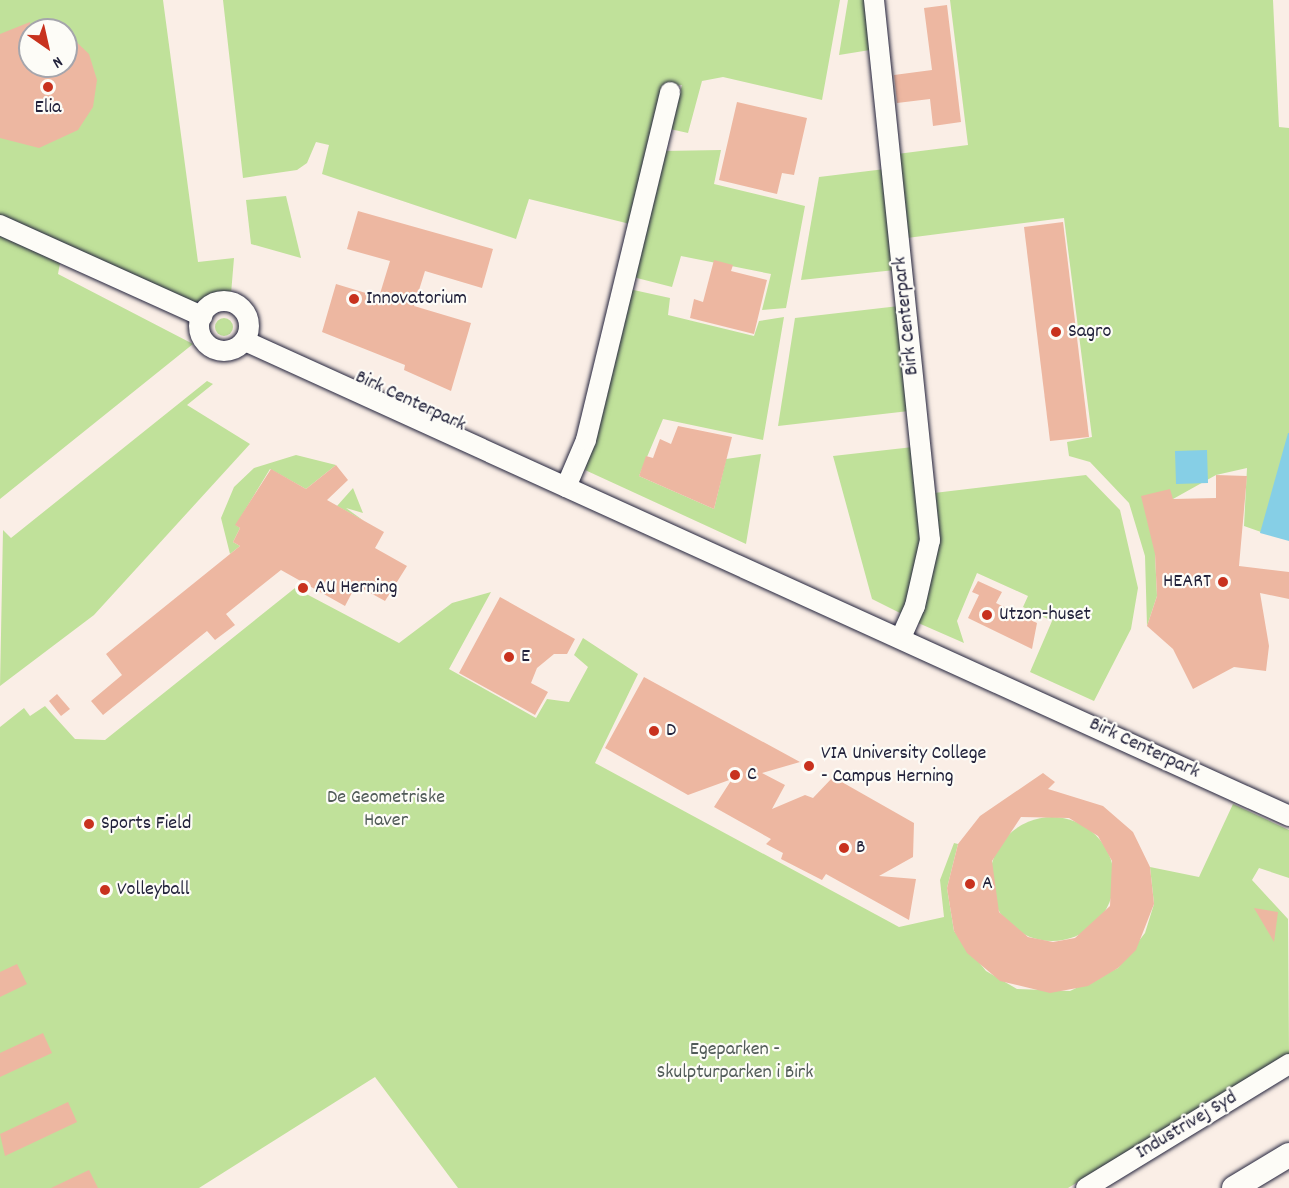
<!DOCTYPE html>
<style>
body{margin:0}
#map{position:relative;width:1289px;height:1188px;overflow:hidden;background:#faeee6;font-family:Dekko,sans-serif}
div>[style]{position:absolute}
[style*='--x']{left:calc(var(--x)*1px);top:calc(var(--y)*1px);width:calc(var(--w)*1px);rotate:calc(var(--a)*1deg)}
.green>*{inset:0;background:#c0e19a}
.round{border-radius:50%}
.water>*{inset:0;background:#86cfe6}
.building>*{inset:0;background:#edb7a1}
.roads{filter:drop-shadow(0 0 2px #22223b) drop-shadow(0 0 2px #22223b)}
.minor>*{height:20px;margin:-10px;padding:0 10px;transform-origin:10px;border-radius:10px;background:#fdfcf7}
.minor>.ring{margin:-10px;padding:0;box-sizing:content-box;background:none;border:20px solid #fdfcf7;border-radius:50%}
.major>*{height:24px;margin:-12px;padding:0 12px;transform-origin:12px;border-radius:12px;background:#fdfcf7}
.dots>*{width:16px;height:16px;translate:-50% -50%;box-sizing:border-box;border:3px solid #fdfcf7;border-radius:50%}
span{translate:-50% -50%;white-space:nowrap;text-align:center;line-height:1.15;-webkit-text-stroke:4.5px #fdfcf7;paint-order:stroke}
.poi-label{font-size:20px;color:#22223b}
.left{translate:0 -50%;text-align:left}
.right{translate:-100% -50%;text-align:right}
.street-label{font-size:20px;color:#22223b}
.park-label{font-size:20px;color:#515b58}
.north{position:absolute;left:18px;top:18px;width:60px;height:60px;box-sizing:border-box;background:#fdfcf7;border:2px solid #a5a5ac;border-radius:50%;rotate:146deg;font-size:16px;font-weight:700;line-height:24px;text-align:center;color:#22223b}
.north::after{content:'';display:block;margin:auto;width:21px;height:27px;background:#c8321e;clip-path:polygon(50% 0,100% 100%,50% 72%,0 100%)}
</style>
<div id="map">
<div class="green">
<i style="clip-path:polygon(evenodd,0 0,163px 0,198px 262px,234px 258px,231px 294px,193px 303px,0 218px,0 0,30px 30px,66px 30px,66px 66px,30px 66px,30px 30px)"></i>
<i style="clip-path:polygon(223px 0,840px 0,822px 100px,723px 77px,702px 81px,688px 133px,670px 129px,682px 85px,663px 87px,630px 224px,529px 199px,516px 239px,322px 174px,329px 145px,316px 142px,307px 163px,297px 170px,243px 178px)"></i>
<i style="clip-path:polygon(848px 0,864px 0,870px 50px,839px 55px)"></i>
<i style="clip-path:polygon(950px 0,1273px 0,1279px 127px,1289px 128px,1289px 433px,1261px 532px,1244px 526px,1247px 468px,1216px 475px,1173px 499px,1155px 554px,1157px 596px,1147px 626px,1145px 556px,1129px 503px,1090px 462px,1069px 456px,1067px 442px,1092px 437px,1064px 218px,907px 238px,897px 154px,968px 145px)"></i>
<i style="clip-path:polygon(721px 150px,714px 184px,805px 206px,786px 308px,762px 310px,771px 274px,681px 256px,672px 287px,633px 277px,663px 151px)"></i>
<i style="clip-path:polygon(885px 169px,895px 270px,801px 280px,819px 177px)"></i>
<i style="clip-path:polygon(286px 196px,301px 258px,251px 244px,246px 200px)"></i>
<i style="clip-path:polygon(0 235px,60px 263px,58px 274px,193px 344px,0 499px)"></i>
<i style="clip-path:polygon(629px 289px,670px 298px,668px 315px,754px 336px,759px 321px,784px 317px,763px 440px,663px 419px,639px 476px,714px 509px,726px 459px,761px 454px,746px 544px,585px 470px)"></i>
<i style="clip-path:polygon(899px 306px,909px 411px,778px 426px,795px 318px)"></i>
<i class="round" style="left:215px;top:318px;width:18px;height:18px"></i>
<i style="clip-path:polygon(207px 381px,213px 384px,187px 405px,250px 444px,94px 615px,0 686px,3px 530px,11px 538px)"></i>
<i style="clip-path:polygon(913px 447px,923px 541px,902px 614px,872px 599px,833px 456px)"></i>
<i style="clip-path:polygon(296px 455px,336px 465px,306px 489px,270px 469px,236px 525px,240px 528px,233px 542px,240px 546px,230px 554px,221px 518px,234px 487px,254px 468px)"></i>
<i style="clip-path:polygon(1086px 475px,1120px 510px,1138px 588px,1131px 629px,1094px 701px,1030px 672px,1052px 621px,1023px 607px,1028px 596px,977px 573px,957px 621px,964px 643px,916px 622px,934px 493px)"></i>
<i style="clip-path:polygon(353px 488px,363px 513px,346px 508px,364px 521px,337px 506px)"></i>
<i style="clip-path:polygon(295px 588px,399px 643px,452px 603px,491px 592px,449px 669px,536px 718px,547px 699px,569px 702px,588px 667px,574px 655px,583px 638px,638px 674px,595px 763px,899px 927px,944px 917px,940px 880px,954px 843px,958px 844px,947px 888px,954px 931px,986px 971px,1017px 989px,1070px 991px,1118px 968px,1145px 933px,1154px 904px,1150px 867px,1199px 877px,1233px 804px,1289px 830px,1289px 878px,1259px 868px,1252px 880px,1288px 919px,1289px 1054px,1068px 1188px,458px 1188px,375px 1077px,199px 1188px,0 1188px,0 727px,24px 708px,30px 716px,45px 706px,75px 739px,105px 740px)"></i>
<i class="round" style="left:990px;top:817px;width:124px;height:124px"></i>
</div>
<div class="water">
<i style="clip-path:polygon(1288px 433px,1289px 433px,1289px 541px,1260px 533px)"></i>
<i style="clip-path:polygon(1207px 450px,1208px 483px,1176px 484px,1175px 451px)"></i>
</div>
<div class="building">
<i style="clip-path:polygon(947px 5px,961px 122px,933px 126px,930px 99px,897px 103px,894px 75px,932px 70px,924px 8px)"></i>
<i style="clip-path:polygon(30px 22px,30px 66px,66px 66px,66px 32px,89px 54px,97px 80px,93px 107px,78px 130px,39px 148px,0 138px,0 34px)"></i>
<i style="clip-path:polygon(737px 102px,807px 118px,794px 175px,782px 173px,777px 194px,719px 180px)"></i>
<i style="clip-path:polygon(358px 211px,493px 249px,482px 288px,425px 271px,414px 306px,471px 323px,451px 391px,404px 370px,405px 365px,322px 332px,336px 284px,379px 297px,390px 261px,347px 249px)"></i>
<i style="clip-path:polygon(1063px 222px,1089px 437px,1050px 441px,1024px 227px)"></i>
<i style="clip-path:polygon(714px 260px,733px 265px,731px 271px,767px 280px,754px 334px,690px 318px,694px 299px,703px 302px)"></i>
<i style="clip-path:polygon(678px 426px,732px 437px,714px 509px,639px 476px,646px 456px,653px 458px,660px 439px,671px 444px)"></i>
<i style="clip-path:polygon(336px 465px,348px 480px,327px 500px,384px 532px,375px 548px,407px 566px,385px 601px,356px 585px,345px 606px,281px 570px,226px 614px,235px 625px,215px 640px,207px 631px,103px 715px,91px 701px,122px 675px,106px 654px,240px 546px,233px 542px,240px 528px,235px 525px,271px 469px,306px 489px)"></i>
<i style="clip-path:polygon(1216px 475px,1247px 476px,1239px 566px,1289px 572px,1289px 599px,1260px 593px,1269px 646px,1266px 671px,1234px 667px,1193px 689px,1173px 649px,1147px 626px,1157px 596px,1155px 554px,1141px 496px,1170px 489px,1173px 499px,1216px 498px)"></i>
<i style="clip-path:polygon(978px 581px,1002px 592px,996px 603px,1037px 623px,1032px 649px,968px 618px,979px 595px,972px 592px)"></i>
<i style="clip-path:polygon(500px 597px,575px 639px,567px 654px,554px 654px,537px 668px,531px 683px,548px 692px,535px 715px,459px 673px)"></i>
<i style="clip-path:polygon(644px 677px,800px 762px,762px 773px,785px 785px,772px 809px,805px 795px,813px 798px,833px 777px,914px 823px,913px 857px,879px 876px,916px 879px,909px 920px,826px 874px,822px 880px,781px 859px,783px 853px,766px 844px,771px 839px,714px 807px,732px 779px,688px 795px,605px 748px)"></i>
<i style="clip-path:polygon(57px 694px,70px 709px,61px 716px,49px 701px)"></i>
<i style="clip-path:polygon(evenodd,1043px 773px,1055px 782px,1048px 789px,1103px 806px,1133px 832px,1150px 867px,1154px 904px,1136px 950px,1118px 968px,1088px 986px,1050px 993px,1000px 981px,967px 953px,954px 931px,947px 888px,958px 844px,980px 816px,1043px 773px,1021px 817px,1069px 818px,1098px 836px,1112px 861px,1110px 906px,1075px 938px,1053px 942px,1028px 937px,999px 912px,992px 861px,1021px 817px)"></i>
<i style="clip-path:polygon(1254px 908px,1278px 912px,1274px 942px)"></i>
<i style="clip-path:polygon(17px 964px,27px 984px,0 997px,0 972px)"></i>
<i style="clip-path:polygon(43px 1033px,52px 1053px,0 1077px,0 1053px)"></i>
<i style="clip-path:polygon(68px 1102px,77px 1122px,5px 1156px,0 1134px)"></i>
<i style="clip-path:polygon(89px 1170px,98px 1188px,51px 1188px)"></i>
</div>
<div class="roads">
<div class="minor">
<i style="--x:874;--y:0;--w:543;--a:84.08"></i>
<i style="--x:930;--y:540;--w:68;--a:102.8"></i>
<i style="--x:915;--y:606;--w:34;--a:114"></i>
<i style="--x:0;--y:225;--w:222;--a:24.3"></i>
<i class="ring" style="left:199px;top:301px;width:30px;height:30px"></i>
<i style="--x:245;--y:341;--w:1147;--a:24.46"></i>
<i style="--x:566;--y:487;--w:51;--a:-66.9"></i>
<i style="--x:586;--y:440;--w:358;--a:-76.4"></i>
<i style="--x:1086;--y:1188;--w:238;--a:-31.4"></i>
</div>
<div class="major">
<i style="--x:1234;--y:1188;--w:64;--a:-31"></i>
</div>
</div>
<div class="dots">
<i style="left:48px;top:87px;background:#c8321e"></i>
<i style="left:354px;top:299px;background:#c8321e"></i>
<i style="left:1056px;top:332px;background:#c8321e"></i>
<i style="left:1223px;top:582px;background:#c8321e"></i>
<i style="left:303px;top:588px;background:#c8321e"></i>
<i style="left:987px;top:615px;background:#c8321e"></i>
<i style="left:509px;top:657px;background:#c8321e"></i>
<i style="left:654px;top:731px;background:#c8321e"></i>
<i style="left:809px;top:766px;background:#c8321e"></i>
<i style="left:735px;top:775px;background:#c8321e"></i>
<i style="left:89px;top:824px;background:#c8321e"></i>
<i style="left:844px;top:848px;background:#c8321e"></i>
<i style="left:970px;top:884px;background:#c8321e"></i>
<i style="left:105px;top:890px;background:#c8321e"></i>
</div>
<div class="poi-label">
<span style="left:48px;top:108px">Elia</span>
<span class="left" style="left:366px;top:299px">Innovatorium</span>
<span class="left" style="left:1068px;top:332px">Sagro</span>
<span class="right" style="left:1211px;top:582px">HEART</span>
<span class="left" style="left:315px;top:588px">AU Herning</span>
<span class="left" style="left:999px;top:615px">Utzon-huset</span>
<span class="left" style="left:521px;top:657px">E</span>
<span class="left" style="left:666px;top:731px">D</span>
<span class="left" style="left:821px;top:766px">VIA University College<br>- Campus Herning</span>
<span class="left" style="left:747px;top:775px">C</span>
<span class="left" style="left:101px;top:824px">Sports Field</span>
<span class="left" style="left:856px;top:848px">B</span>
<span class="left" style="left:982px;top:884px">A</span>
<span class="left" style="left:117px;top:890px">Volleyball</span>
</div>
<div class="street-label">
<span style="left:907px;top:316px;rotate:-96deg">Birk Centerpark</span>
<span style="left:410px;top:402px;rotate:25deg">Birk Centerpark</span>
<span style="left:1144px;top:749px;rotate:25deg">Birk Centerpark</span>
<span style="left:1187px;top:1126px;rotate:-31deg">Industrivej Syd</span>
</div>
<div class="park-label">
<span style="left:386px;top:810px">De Geometriske<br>Haver</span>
<span style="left:735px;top:1062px">Egeparken -<br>Skulpturparken i Birk</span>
</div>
<div class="north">N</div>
</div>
